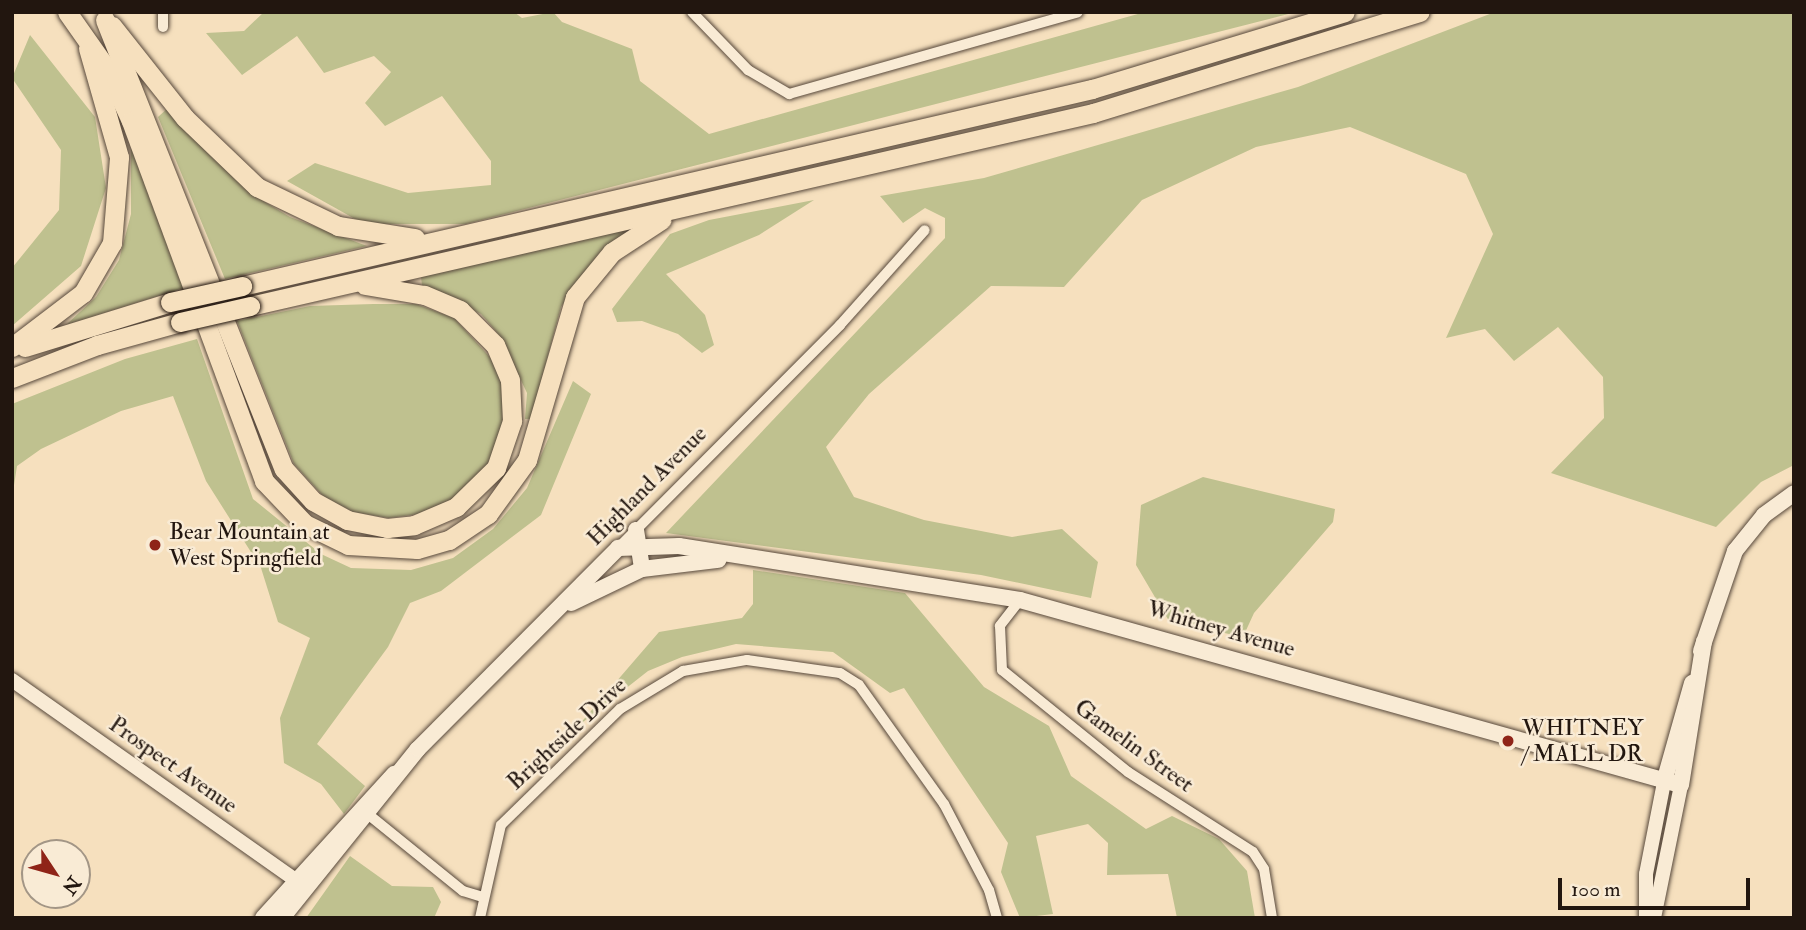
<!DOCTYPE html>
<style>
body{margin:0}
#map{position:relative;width:1806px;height:930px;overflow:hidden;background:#f6e0be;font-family:"IM FELL Double Pica",serif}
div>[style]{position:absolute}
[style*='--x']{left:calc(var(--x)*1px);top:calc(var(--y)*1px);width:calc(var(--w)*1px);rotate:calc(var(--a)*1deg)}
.green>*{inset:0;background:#bfc18f}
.roads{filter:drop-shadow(0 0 2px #57483b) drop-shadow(0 0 2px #57483b)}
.minor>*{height:10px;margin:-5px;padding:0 5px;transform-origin:5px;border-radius:5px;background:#f9ebd5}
.tertiary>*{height:14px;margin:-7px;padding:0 7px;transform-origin:7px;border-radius:7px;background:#f9ebd5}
.secondary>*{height:16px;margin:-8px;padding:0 8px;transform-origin:8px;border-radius:8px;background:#f9ebd5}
.motorway>*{height:19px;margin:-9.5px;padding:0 9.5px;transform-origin:9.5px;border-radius:9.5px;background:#f6e0be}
.bridges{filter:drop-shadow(0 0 2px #22160f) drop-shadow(0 0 2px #22160f)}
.motorway-bridge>*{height:19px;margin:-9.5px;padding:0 9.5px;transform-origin:9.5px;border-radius:9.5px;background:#f6e0be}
.dots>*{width:19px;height:19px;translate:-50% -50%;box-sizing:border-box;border:4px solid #f9ebd5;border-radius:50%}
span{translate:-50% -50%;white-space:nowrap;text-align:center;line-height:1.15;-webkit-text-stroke:5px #f9ebd5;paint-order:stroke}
.street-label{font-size:23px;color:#22160f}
.poi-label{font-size:23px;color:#22160f}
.left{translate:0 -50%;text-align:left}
.frame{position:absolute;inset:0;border:14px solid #22160f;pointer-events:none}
.north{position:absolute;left:21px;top:839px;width:70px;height:70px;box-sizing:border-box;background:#f9ebd5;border:2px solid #a39686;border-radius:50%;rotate:126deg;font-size:19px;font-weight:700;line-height:28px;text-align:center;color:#22160f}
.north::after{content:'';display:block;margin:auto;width:24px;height:32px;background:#8f2418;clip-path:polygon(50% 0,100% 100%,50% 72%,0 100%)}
.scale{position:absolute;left:1558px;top:878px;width:192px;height:32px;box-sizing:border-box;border:4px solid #22160f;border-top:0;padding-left:9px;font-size:21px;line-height:24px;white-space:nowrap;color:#22160f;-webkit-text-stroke:5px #f9ebd5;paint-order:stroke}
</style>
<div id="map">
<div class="green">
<i style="clip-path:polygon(264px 12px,514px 12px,522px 18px,553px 12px,562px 22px,632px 49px,640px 81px,709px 134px,1145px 12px,1296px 12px,466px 224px,364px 224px,287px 181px,315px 163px,408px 193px,491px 185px,491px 161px,442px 96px,385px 126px,365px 103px,391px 72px,374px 56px,324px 73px,297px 36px,242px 75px,206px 33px,244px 31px)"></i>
<i style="clip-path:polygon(1495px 12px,1794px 12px,1794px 465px,1761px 482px,1716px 527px,1551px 473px,1604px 418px,1603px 377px,1558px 327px,1514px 361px,1485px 329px,1446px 338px,1493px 234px,1466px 174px,1350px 127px,1256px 147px,1142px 200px,1064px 287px,991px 286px,869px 394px,826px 447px,854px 497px,924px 520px,1012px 537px,1062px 529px,1098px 562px,1091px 598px,981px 575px,666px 533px,945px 238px,945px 218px,925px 208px,903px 223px,880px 196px,984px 178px,1298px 87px)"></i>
<i style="clip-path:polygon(30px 35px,95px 117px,106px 188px,81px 266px,12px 326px,12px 268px,59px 210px,61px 150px,12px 78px)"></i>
<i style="clip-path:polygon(169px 107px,253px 195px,290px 217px,367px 246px,225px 279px,158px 117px)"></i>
<i style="clip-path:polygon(131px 143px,187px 287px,66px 325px,96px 297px,119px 260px,131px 214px)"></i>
<i style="clip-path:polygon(814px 200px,759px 235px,666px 274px,705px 315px,714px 345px,702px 353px,678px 334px,642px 321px,617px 322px,612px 309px,670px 234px,709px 220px)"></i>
<i style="clip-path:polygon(624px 228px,629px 231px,600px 252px,561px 307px,531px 419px,525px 419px,527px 393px,500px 336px,481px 314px,422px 285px,421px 277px)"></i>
<i style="clip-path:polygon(373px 304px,416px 304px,454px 318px,498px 366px,505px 401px,501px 437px,484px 471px,458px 498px,426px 513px,389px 518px,353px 512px,323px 496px,294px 464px,237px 321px,310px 306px)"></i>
<i style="clip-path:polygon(197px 339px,253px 499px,321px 554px,351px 568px,411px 570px,453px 558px,493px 529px,527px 488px,573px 381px,591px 394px,541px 515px,441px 591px,410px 603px,388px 647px,317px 744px,365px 786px,344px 814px,321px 784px,284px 763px,280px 718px,310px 638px,278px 622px,261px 568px,206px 481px,173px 396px,121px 411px,41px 449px,17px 466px,12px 498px,12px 404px,125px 359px)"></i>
<i style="clip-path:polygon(1203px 477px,1335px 509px,1333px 522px,1254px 613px,1243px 637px,1169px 621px,1136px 565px,1141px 505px)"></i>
<i style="clip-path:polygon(753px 570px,905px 593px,984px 687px,1049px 726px,1071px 776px,1146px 829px,1172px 816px,1219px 839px,1247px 871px,1255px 918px,1177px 918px,1168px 874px,1107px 875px,1108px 843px,1088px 824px,1036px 836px,1053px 914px,1020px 918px,1001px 872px,1008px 843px,904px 688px,890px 693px,833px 652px,736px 644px,682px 657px,648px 671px,578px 726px,659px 632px,742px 618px,753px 604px)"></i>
<i style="clip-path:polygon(350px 856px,392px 886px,433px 887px,441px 902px,434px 918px,306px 918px)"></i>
</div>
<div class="roads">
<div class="minor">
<i style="--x:163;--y:12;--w:15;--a:90"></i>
<i style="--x:692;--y:12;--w:81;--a:46"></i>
<i style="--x:748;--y:70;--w:48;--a:30.3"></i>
<i style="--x:789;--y:94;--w:300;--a:-15.8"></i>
<i style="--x:618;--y:548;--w:315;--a:-45.1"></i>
<i style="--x:840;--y:325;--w:127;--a:-48.2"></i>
<i style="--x:1020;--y:600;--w:33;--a:128"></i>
<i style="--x:1000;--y:626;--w:44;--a:87.4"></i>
<i style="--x:1002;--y:670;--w:162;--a:39"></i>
<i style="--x:1128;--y:772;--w:148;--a:32.6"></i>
<i style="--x:1253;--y:852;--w:20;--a:57"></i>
<i style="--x:1264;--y:869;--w:50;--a:80.7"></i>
<i style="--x:369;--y:815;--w:121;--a:39"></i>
<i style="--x:463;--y:891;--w:21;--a:17"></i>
<i style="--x:480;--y:918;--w:95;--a:-77.3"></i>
<i style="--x:501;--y:825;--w:166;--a:-44.3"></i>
<i style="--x:620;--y:709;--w:74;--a:-31.1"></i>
<i style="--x:683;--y:671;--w:65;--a:-9.8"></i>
<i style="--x:747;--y:660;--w:94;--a:8"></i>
<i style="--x:840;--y:673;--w:22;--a:32"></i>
<i style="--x:859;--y:685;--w:146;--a:54.5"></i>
<i style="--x:944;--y:804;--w:97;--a:62.4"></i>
<i style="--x:989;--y:890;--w:29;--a:74"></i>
</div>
<div class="tertiary">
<i style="--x:12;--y:680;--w:359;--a:35.2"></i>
<i style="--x:1646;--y:918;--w:44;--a:-90"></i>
<i style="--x:1646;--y:874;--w:94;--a:-78.9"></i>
<i style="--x:1654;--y:918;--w:136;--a:-78.5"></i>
</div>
<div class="secondary">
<i style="--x:636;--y:530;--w:39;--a:81"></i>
<i style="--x:571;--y:603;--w:79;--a:-25.6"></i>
<i style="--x:642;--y:569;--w:77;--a:-6.8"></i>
<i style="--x:1701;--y:651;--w:106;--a:-71.2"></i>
<i style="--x:1735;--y:551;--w:46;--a:-51.1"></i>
<i style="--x:1764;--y:515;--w:37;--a:-36"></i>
<i style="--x:1664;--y:782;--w:103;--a:-74.2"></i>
<i style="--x:263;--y:918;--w:195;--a:-47.7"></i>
<i style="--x:282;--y:918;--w:217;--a:-51.2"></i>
<i style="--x:418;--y:749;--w:284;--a:-45.1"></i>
<i style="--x:618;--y:548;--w:61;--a:-1.9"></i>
<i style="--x:679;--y:546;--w:345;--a:9"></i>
<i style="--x:1020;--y:600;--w:686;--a:15.64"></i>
<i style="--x:1681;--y:785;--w:145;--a:-80.9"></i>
</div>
<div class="motorway">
<i style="--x:67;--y:12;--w:70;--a:54.9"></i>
<i style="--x:107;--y:69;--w:57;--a:65.2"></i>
<i style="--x:131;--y:121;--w:384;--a:69.7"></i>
<i style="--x:264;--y:481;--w:59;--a:46.4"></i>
<i style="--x:305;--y:524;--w:48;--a:26"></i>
<i style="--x:348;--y:545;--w:69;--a:3.3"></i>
<i style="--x:417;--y:549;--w:33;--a:-16"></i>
<i style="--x:449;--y:540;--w:47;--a:-33.7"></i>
<i style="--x:488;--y:514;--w:67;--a:-54.2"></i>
<i style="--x:527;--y:460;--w:170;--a:-73.6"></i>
<i style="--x:575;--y:297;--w:58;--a:-50.6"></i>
<i style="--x:612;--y:252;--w:59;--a:-33.1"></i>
<i style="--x:105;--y:20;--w:483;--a:68.3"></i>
<i style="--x:284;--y:469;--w:43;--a:47.8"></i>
<i style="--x:313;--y:501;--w:39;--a:29"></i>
<i style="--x:347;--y:520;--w:41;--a:11.3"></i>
<i style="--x:387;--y:528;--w:27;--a:-6"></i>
<i style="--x:414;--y:525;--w:46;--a:-23.2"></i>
<i style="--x:456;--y:507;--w:56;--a:-44.3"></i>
<i style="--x:496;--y:468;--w:50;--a:-71.2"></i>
<i style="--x:512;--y:421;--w:41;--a:-92.8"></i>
<i style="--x:510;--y:380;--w:38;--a:-113"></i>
<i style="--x:495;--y:345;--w:49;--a:-135"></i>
<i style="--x:460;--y:310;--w:39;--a:-157"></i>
<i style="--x:424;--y:295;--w:60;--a:-170.4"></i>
<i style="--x:112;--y:26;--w:117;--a:51.6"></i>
<i style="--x:185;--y:118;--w:100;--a:43.8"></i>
<i style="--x:257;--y:187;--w:90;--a:25.7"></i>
<i style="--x:338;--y:226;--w:78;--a:8.9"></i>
<i style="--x:242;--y:286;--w:873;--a:-13.05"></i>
<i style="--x:1092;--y:89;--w:264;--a:-16.9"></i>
<i style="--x:250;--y:306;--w:865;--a:-12.9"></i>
<i style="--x:1093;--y:113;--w:342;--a:-17.2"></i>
<i style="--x:12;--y:347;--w:89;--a:-37.3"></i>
<i style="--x:83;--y:293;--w:58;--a:-59.9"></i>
<i style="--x:112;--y:243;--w:86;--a:-85.3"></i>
<i style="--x:119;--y:157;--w:113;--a:-105.9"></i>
<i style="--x:25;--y:347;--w:152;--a:-17.2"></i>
<i style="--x:12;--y:378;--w:91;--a:-21.2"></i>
<i style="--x:97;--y:345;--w:86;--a:-15.5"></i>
</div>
</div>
<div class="bridges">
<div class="motorway-bridge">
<i style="--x:170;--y:302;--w:74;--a:-12.5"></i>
<i style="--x:180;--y:322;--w:72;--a:-12.9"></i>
</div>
</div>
<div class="dots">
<i style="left:155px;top:545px;background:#8f2418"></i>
<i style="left:1508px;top:741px;background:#8f2418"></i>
</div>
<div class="street-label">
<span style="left:647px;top:486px;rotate:-45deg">Highland Avenue</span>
<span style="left:1221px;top:629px;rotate:16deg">Whitney Avenue</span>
<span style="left:567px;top:734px;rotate:-43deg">Brightside Drive</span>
<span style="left:1134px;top:746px;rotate:36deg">Gamelin Street</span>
<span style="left:173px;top:765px;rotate:35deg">Prospect Avenue</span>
</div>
<div class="poi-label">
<span class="left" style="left:169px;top:545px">Bear Mountain at<br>West Springfield</span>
<span class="left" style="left:1522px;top:741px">WHITNEY<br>/ MALL DR</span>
</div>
<div class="frame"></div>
<div class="north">N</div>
<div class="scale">100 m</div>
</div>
